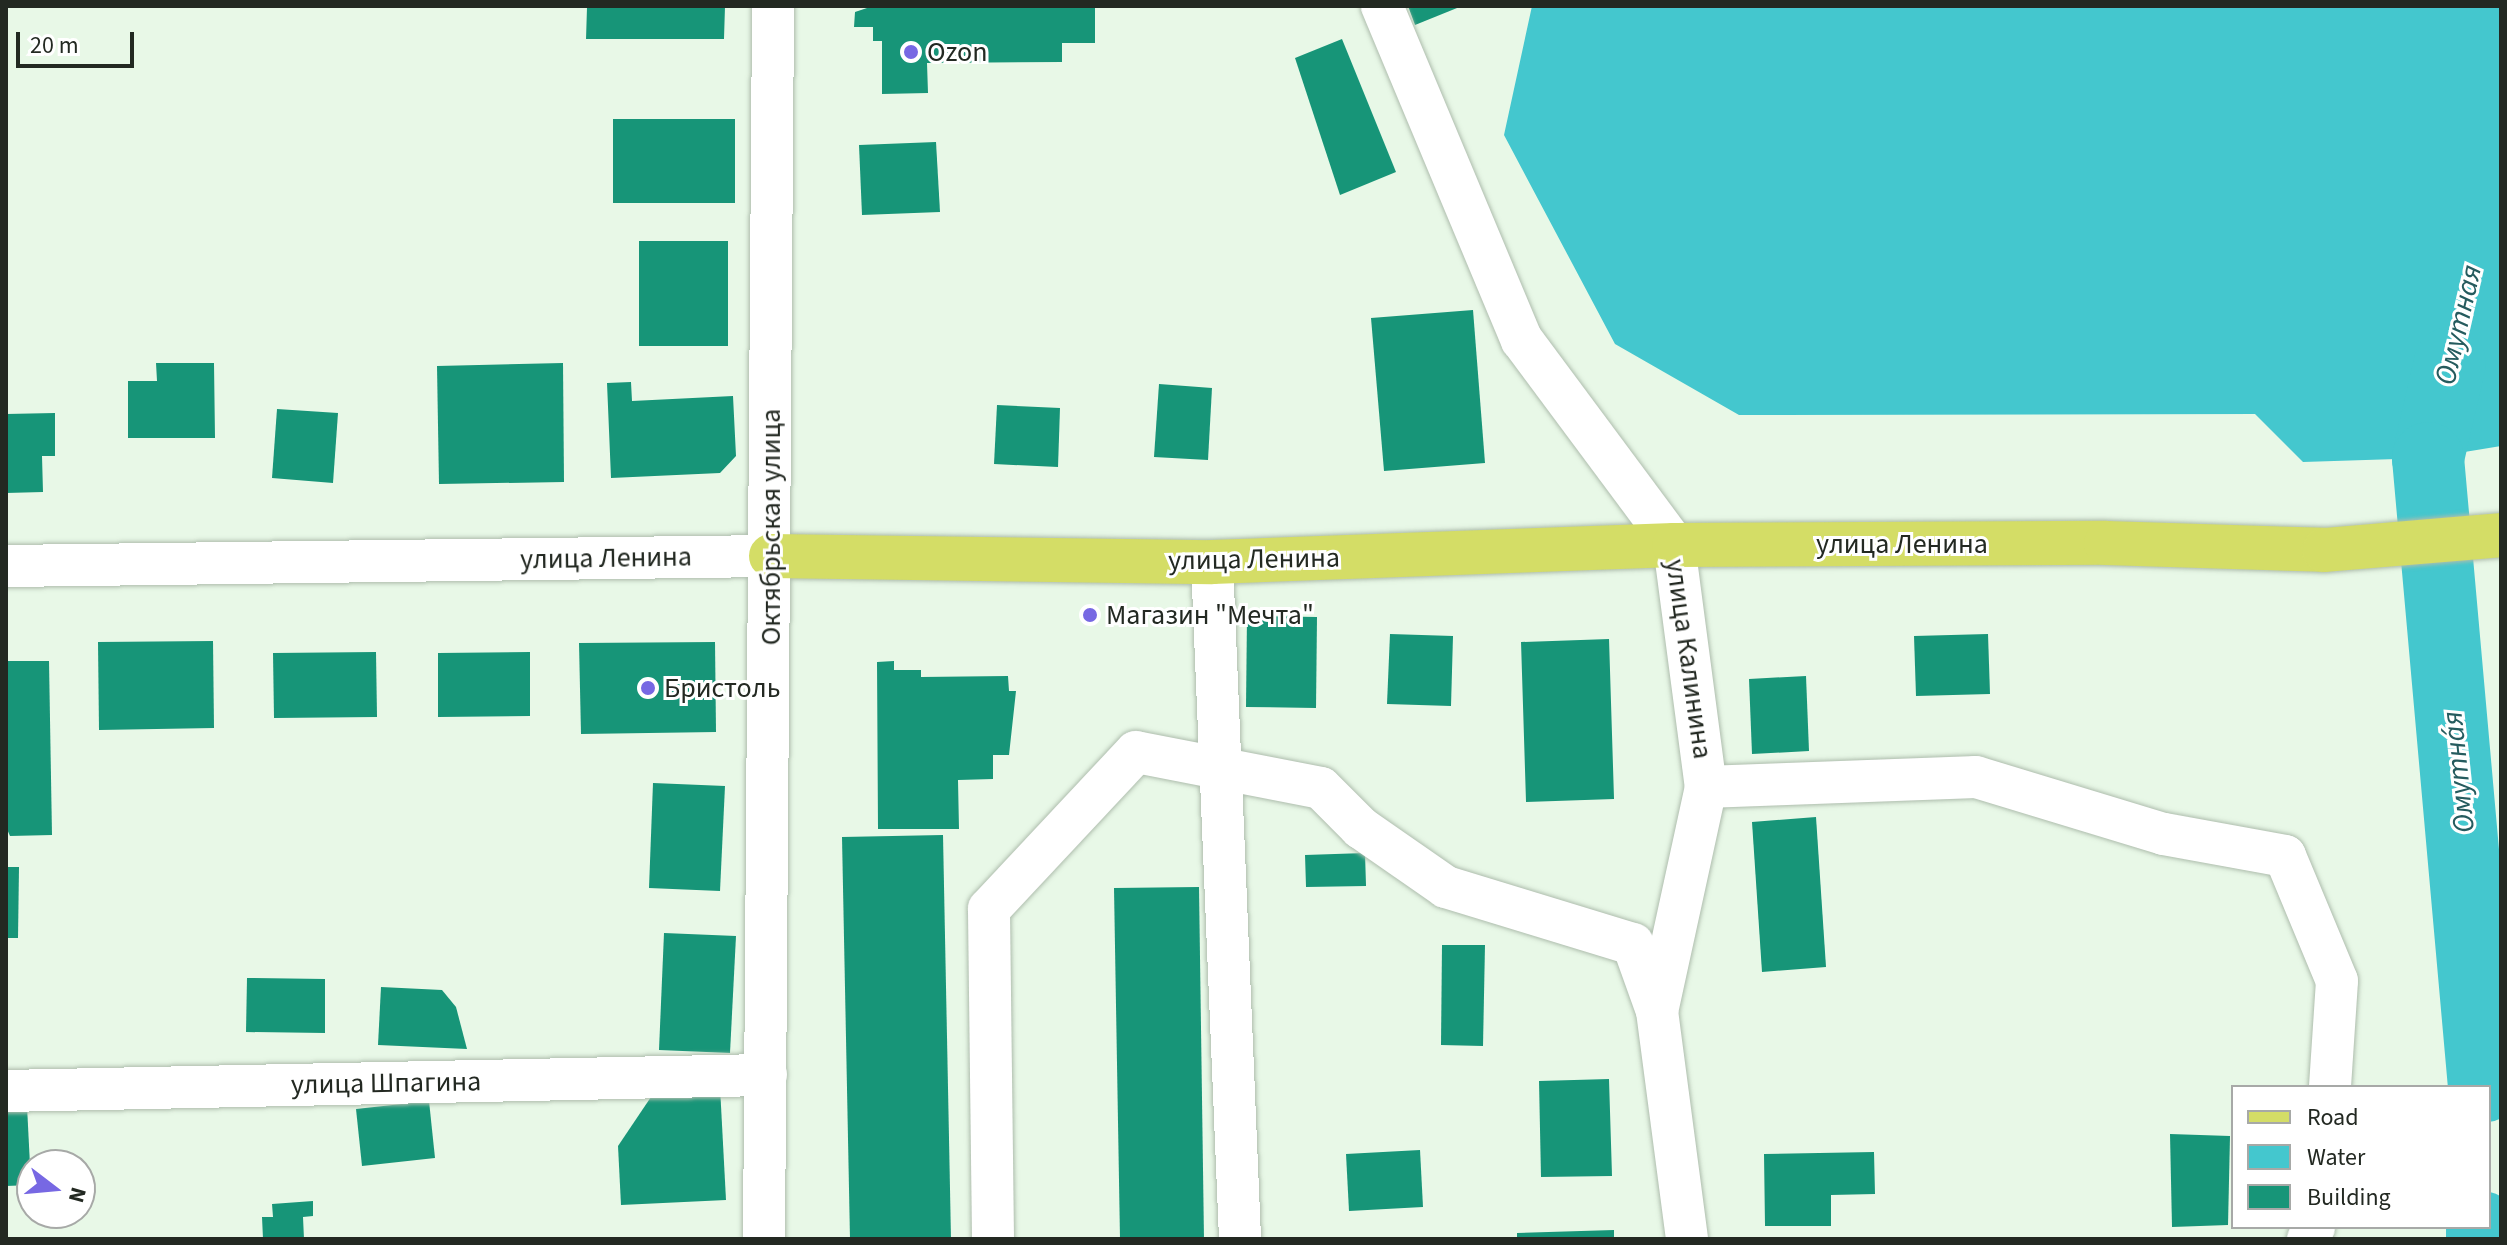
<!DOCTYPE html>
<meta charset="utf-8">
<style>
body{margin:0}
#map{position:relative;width:2507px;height:1245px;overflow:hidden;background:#e8f8e7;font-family:"Source Sans 3",sans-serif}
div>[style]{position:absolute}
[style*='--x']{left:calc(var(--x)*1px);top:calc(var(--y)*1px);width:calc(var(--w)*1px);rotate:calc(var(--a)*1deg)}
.water>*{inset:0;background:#44c7ce}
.river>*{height:72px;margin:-36px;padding:0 36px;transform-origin:36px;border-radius:36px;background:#44c7ce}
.building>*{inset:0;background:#179578}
.roads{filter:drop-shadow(0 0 2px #aebdad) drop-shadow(0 0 2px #aebdad)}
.minor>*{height:42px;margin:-21px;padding:0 21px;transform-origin:21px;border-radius:21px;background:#fff}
.major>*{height:44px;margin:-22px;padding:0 22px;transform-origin:22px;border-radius:22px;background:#d4dd66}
.dots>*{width:22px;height:22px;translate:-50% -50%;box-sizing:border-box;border:4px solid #fff;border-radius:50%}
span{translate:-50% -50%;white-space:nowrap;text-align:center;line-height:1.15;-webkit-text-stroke:6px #fff;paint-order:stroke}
.poi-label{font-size:28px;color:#232922}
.left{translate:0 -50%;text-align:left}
.street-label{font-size:28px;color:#232922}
.water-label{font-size:30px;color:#255b5e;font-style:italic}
.frame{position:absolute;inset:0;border:8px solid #232922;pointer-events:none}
.legend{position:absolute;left:2231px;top:1085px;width:260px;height:144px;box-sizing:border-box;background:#fff;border:2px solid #a7a9a7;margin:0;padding:10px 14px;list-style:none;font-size:24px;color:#232922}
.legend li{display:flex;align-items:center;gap:16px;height:40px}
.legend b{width:40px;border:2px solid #a7a9a7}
.north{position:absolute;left:16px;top:1149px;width:80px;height:80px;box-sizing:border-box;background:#fff;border:2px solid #a7a9a7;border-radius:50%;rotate:106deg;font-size:22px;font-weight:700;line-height:32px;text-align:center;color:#232922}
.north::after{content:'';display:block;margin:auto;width:28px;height:36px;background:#7768e3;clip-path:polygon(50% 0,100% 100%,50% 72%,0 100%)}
.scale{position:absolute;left:16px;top:32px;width:118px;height:36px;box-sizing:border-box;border:4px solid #232922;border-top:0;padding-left:10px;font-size:24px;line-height:28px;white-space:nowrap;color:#232922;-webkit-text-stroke:6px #fff;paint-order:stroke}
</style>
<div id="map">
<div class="water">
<i style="clip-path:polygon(1532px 6px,2501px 6px,2501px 446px,2428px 458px,2303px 462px,2255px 414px,1739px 415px,1615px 344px,1504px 135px)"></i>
</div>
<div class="river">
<i style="--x:2450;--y:363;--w:98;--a:103"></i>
<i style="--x:2428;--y:458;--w:631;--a:84.91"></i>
<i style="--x:2482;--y:1239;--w:12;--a:-90"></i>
</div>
<div class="building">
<i style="clip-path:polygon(725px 6px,724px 39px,586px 39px,587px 8px)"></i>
<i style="clip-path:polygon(873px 6px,1095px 6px,1095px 43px,1062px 43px,1062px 62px,927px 63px,928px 93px,882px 94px,882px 41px,873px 41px,873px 27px,854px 27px,855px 12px)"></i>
<i style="clip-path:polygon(1408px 6px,1462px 6px,1415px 25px)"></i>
<i style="clip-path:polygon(1342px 39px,1396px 172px,1340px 195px,1295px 58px)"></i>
<i style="clip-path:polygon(613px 119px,735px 119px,735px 203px,613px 203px)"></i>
<i style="clip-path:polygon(936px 142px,940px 212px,862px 215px,859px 145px)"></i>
<i style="clip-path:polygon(639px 241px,728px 241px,728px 346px,639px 346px)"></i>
<i style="clip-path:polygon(1473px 310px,1485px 463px,1384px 471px,1371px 318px)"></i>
<i style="clip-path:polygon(156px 363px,214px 363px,215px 438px,128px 438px,128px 381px,157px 381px)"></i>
<i style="clip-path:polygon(563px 363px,564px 482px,439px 484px,437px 366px)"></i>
<i style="clip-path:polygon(631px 382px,632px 401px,733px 396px,736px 456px,720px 473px,611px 478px,607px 383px)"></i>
<i style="clip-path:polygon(1159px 384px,1212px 388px,1208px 460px,1154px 457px)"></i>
<i style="clip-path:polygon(997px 405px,1060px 408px,1058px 467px,994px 464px)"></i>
<i style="clip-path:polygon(277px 409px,338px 413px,333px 483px,272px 478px)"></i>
<i style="clip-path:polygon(55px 413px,55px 456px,42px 456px,43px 492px,6px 493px,6px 414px)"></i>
<i style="clip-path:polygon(1247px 616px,1317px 617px,1316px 708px,1246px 707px)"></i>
<i style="clip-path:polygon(1390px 634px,1453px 636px,1451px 706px,1387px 704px)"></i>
<i style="clip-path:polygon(1988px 634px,1990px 694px,1916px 696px,1914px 636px)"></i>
<i style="clip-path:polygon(1609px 639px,1614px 799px,1526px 802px,1521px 642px)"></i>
<i style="clip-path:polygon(213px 641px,214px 728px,99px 730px,98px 642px)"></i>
<i style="clip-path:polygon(715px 642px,716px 732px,581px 734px,579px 643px)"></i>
<i style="clip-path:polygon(376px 652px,377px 717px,274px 718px,273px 653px)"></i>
<i style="clip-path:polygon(530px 652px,530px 716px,438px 717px,438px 653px)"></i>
<i style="clip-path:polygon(6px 661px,49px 661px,52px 835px,10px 836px,6px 827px)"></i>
<i style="clip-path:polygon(894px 661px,894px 670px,921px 670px,921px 677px,1008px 676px,1009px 691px,1016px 691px,1009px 755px,993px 755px,993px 779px,958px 780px,959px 829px,878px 829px,877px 662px)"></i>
<i style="clip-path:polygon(1806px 676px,1809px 751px,1752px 754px,1749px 679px)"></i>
<i style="clip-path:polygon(653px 783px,725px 786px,720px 891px,649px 888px)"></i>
<i style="clip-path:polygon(1816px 817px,1826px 967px,1762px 972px,1752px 822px)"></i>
<i style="clip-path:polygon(943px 835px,951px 1239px,850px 1239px,842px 837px)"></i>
<i style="clip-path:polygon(1365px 853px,1366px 886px,1306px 887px,1305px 855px)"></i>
<i style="clip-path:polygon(6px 867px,19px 867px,18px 938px,6px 938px)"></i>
<i style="clip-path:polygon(1199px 887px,1204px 1239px,1120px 1239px,1114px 888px)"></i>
<i style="clip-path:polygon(664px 933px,736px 936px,730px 1053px,659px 1050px)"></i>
<i style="clip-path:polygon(1442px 945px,1485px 945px,1483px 1046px,1441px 1045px)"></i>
<i style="clip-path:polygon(247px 978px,325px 979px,325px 1033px,246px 1032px)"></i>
<i style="clip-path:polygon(381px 987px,442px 990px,456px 1007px,467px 1049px,378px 1045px)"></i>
<i style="clip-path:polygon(1609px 1079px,1612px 1176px,1541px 1177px,1539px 1081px)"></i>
<i style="clip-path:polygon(720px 1087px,726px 1200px,621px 1205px,618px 1146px,655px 1091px)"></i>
<i style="clip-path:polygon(429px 1101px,435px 1158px,362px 1166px,356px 1109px)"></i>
<i style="clip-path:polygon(6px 1106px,27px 1106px,31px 1185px,6px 1186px)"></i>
<i style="clip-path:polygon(2170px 1134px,2230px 1136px,2228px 1225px,2172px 1227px)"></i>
<i style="clip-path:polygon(1420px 1150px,1423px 1207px,1349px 1211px,1346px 1154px)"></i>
<i style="clip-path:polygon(1874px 1152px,1875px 1194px,1831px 1195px,1831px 1226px,1765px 1226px,1764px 1154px)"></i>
<i style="clip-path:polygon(313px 1201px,313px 1216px,303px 1217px,304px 1239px,263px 1239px,262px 1217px,273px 1217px,272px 1204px)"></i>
<i style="clip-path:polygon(1614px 1230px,1614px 1239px,1517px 1239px,1517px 1233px)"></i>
</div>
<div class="roads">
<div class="minor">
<i style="--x:1382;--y:6;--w:362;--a:67.3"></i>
<i style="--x:1522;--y:340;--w:255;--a:53.4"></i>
<i style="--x:1674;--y:545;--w:244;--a:82.5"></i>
<i style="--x:1706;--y:787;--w:229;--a:102.3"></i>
<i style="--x:1657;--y:1011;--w:230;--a:82.5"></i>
<i style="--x:1212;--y:562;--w:678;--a:87.63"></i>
<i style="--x:6;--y:566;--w:765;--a:-0.75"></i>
<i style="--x:1706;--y:787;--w:270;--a:-2.1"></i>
<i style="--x:1976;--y:777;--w:196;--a:16.9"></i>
<i style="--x:2164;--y:834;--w:123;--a:10.3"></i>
<i style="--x:2285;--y:856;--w:135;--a:67.4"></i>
<i style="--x:2337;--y:981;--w:106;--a:93.8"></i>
<i style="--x:6;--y:1091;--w:760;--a:-1.21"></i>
<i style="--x:764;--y:1239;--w:1233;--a:-89.58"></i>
<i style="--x:993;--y:1239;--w:330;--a:-90.7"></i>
<i style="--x:989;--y:909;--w:215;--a:-46.9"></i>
<i style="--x:1136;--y:752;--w:188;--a:11"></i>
<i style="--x:1321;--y:788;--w:57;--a:45"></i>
<i style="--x:1361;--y:828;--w:103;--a:34.8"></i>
<i style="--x:1446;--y:887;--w:195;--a:17"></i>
<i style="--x:1633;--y:944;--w:71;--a:70.3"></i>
<i style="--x:2308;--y:1239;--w:13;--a:-63"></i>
</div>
<div class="major">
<i style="--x:771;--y:556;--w:441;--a:0.8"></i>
<i style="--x:1212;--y:562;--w:462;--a:-2.1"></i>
<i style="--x:1674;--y:545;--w:432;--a:-0.3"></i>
<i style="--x:2106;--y:543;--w:218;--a:1.8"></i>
<i style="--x:2324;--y:550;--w:178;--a:-4.8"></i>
</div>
</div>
<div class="dots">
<i style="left:911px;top:52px;background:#7768e3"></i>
<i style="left:1090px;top:615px;background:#7768e3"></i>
<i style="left:648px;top:688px;background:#7768e3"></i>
</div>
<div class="poi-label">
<span class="left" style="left:927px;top:52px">Ozon</span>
<span class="left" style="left:1106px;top:615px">Магазин "Мечта"</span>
<span class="left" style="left:664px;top:688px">Бристоль</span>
</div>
<div class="street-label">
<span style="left:771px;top:527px;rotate:-90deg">Октябрьская улица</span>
<span style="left:1902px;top:544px">улица Ленина</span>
<span style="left:606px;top:558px;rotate:-1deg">улица Ленина</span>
<span style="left:1254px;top:559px;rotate:-1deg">улица Ленина</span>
<span style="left:1689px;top:659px;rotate:82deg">улица Калинина</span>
<span style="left:386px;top:1083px;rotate:-1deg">улица Шпагина</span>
</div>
<div class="water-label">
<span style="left:2459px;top:325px;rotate:-77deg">Омутная</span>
<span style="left:2459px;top:772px;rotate:-96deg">Омутна́я</span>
</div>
<div class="frame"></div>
<ul class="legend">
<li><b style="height:10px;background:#d4dd66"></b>Road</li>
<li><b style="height:22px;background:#44c7ce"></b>Water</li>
<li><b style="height:22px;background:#179578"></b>Building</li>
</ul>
<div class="north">N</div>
<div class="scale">20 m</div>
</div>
